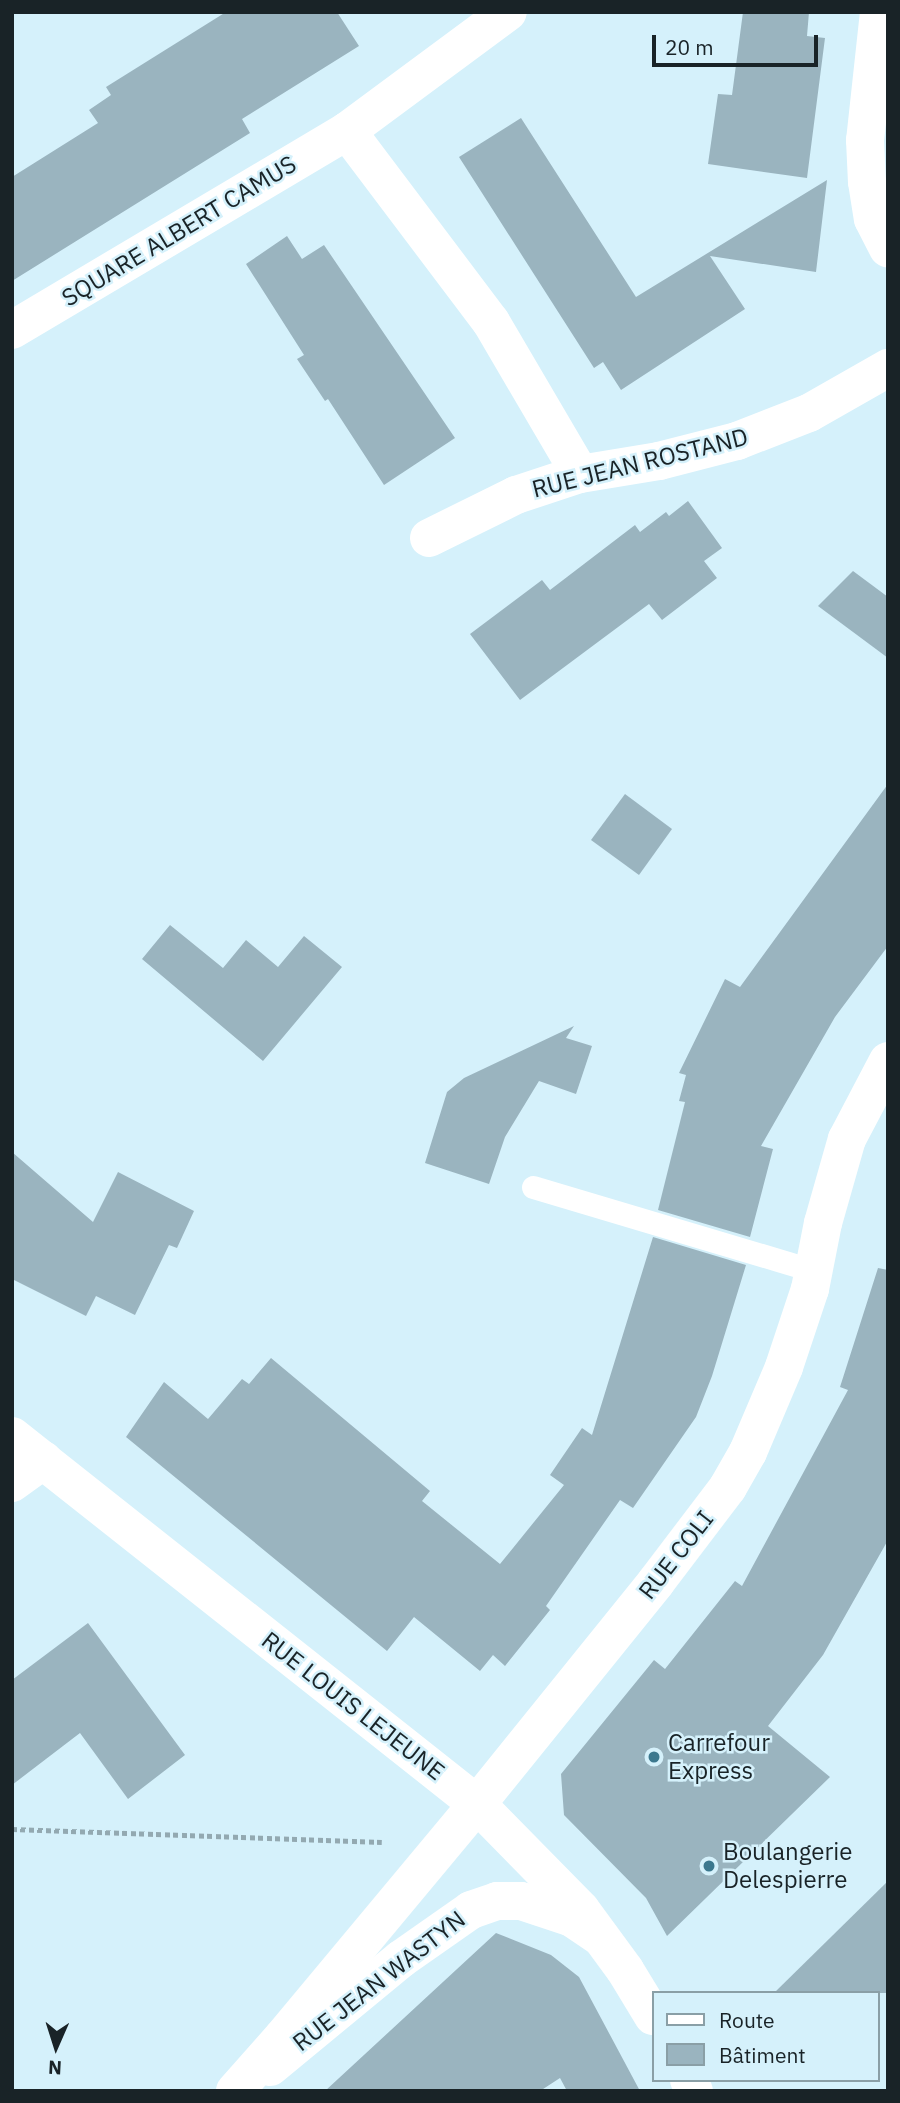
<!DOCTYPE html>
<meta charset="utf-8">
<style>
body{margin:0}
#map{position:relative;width:900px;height:2103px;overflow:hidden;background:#d5f1fb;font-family:"IBM Plex Sans",sans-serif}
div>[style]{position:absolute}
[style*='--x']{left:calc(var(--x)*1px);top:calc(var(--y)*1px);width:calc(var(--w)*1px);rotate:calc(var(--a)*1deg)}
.building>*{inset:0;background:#9ab4bf}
.path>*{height:4.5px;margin-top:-2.25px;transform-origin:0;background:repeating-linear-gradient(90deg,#93a9b1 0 5px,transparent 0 8.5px)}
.service>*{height:23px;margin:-11.5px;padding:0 11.5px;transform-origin:11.5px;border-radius:11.5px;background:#fff}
.minor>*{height:38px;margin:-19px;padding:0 19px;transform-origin:19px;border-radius:19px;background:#fff}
.tertiary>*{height:38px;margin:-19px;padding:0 19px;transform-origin:19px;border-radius:19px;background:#fff}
.dots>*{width:19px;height:19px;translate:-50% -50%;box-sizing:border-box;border:4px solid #d5f1fb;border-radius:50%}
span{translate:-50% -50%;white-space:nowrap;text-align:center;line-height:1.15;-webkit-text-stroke:5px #d5f1fb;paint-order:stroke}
.street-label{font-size:24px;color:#192327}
.poi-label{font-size:24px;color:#192327}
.left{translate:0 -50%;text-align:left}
.frame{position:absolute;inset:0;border:14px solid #192327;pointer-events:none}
.legend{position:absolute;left:652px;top:1991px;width:228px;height:91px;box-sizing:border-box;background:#d5f1fb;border:2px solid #8a9fa6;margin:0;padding:9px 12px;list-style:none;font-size:21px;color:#192327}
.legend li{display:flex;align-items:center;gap:14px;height:35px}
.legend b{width:35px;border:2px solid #8a9fa6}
.north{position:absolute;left:21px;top:2012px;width:70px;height:70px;-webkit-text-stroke:5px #d5f1fb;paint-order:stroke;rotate:183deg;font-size:19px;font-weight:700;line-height:28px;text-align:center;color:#192327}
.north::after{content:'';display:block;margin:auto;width:24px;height:32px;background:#192327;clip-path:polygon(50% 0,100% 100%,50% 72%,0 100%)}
.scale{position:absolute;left:652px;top:35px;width:166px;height:32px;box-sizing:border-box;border:4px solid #192327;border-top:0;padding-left:9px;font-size:21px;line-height:24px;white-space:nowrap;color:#192327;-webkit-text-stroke:5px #d5f1fb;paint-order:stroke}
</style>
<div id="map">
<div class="building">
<i style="clip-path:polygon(226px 12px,337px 12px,359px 46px,242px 119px,250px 133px,12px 281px,12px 177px,98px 123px,89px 110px,111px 95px,106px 87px)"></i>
<i style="clip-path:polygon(743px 12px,809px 12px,807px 36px,825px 38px,807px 178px,708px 164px,718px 94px,732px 95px)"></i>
<i style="clip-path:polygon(521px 118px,636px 297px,827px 180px,816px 272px,710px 256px,745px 309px,621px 390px,603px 362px,594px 368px,459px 157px)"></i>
<i style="clip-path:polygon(287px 236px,302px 259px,324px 245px,455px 438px,384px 485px,328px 399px,325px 401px,297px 359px,304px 355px,246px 264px)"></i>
<i style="clip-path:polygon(688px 501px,722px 548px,704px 561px,717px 578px,662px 620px,649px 604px,520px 700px,470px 634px,542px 580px,550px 590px,635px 525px,640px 532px,666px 512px,669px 516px)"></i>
<i style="clip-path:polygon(853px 571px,888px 597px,888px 658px,818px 606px)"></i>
<i style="clip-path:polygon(888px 784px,888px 946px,835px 1017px,761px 1146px,773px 1149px,750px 1237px,658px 1210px,685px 1102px,679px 1101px,686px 1075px,679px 1073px,725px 979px,740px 987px)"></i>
<i style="clip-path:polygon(625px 794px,672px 829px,639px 875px,591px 840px)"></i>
<i style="clip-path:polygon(170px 925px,223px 968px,246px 940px,278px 967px,304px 936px,342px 967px,263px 1061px,142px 959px)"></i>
<i style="clip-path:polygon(574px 1026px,566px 1038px,592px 1046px,576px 1094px,539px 1081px,505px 1137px,489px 1184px,425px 1163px,447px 1092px,464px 1078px)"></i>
<i style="clip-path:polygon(12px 1152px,93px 1222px,118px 1172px,194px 1211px,177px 1248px,169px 1245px,135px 1315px,96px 1296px,86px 1316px,12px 1279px)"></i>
<i style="clip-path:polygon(653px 1237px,746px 1265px,712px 1376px,696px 1417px,633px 1508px,620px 1500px,546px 1606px,550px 1610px,505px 1666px,493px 1655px,480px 1671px,414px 1617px,387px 1651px,126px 1437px,164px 1382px,208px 1419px,242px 1379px,249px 1384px,271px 1358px,430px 1491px,422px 1501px,500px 1564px,564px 1485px,550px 1475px,582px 1428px,592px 1435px)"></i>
<i style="clip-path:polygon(878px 1268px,888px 1270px,888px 1540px,823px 1655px,768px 1726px,830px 1777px,667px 1936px,646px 1898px,564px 1815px,561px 1774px,654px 1660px,665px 1669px,735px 1581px,742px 1586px,848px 1390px,840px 1387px)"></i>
<i style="clip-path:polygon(88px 1623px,185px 1755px,128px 1799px,80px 1733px,12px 1785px,12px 1680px)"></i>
<i style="clip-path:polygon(888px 1881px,888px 1993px,774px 1993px)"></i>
<i style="clip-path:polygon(496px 1933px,551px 1955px,579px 1977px,640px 2091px,567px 2091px,560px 2078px,540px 2091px,325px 2091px)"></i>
</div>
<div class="path">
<i style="--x:12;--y:1829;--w:370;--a:2"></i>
</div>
<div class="service">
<i style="--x:533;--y:1187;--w:293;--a:16.6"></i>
</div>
<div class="minor">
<i style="--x:879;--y:12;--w:129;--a:96.2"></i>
<i style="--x:865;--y:140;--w:42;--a:87.3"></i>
<i style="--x:867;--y:182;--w:37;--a:81"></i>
<i style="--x:873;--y:219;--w:33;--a:63"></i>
<i style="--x:347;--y:131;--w:239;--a:53"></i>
<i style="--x:491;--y:322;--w:176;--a:59.6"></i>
<i style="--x:12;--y:330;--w:390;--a:-30.7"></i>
<i style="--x:347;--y:131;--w:200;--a:-36.5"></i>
<i style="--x:429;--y:538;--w:97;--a:-26.3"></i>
<i style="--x:516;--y:495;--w:67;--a:-18.2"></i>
<i style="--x:580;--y:474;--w:80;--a:-9.3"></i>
<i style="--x:659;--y:461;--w:81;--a:-14.4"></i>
<i style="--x:737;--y:441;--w:77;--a:-21.3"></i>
<i style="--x:809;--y:413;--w:91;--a:-29.7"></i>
<i style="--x:12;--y:1483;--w:39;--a:-36"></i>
<i style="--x:270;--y:2067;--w:170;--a:-39.5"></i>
<i style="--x:401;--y:1959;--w:85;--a:-35"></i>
<i style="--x:471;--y:1910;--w:28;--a:-19"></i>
<i style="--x:497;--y:1901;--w:24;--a:0"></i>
<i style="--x:521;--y:1901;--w:54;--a:18.4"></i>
<i style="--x:572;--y:1918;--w:34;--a:34"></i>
</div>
<div class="tertiary">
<i style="--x:12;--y:1436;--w:593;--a:38.36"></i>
<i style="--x:477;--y:1804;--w:148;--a:45.5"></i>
<i style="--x:581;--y:1910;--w:74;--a:53.7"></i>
<i style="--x:625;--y:1970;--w:54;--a:58.7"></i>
<i style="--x:689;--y:2080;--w:12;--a:66"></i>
<i style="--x:235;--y:2091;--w:72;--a:-48.4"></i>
<i style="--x:283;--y:2037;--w:303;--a:-50.2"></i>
<i style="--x:477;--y:1804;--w:285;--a:-51.1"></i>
<i style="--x:656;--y:1582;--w:119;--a:-52.8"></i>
<i style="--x:728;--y:1487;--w:40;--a:-60.3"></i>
<i style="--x:748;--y:1452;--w:92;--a:-67"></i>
<i style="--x:784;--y:1367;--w:82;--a:-71.6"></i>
<i style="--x:810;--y:1289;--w:67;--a:-78.9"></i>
<i style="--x:823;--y:1223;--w:87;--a:-74.1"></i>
<i style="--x:847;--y:1139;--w:88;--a:-62.3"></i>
</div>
<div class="dots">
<i style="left:654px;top:1757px;background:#3b788e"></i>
<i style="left:709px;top:1866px;background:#3b788e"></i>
</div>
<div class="street-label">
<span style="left:179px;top:231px;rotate:-31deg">SQUARE ALBERT CAMUS</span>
<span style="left:640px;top:463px;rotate:-14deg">RUE JEAN ROSTAND</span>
<span style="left:676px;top:1555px;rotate:-52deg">RUE COLI</span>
<span style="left:353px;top:1706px;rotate:38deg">RUE LOUIS LEJEUNE</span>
<span style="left:379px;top:1981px;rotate:-38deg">RUE JEAN WASTYN</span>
</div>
<div class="poi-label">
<span class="left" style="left:668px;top:1757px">Carrefour<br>Express</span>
<span class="left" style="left:723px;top:1866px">Boulangerie<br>Delespierre</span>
</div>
<div class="frame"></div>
<ul class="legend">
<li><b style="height:9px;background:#fff"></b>Route</li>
<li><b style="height:19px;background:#9ab4bf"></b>Bâtiment</li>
</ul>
<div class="north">N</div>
<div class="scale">20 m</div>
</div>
